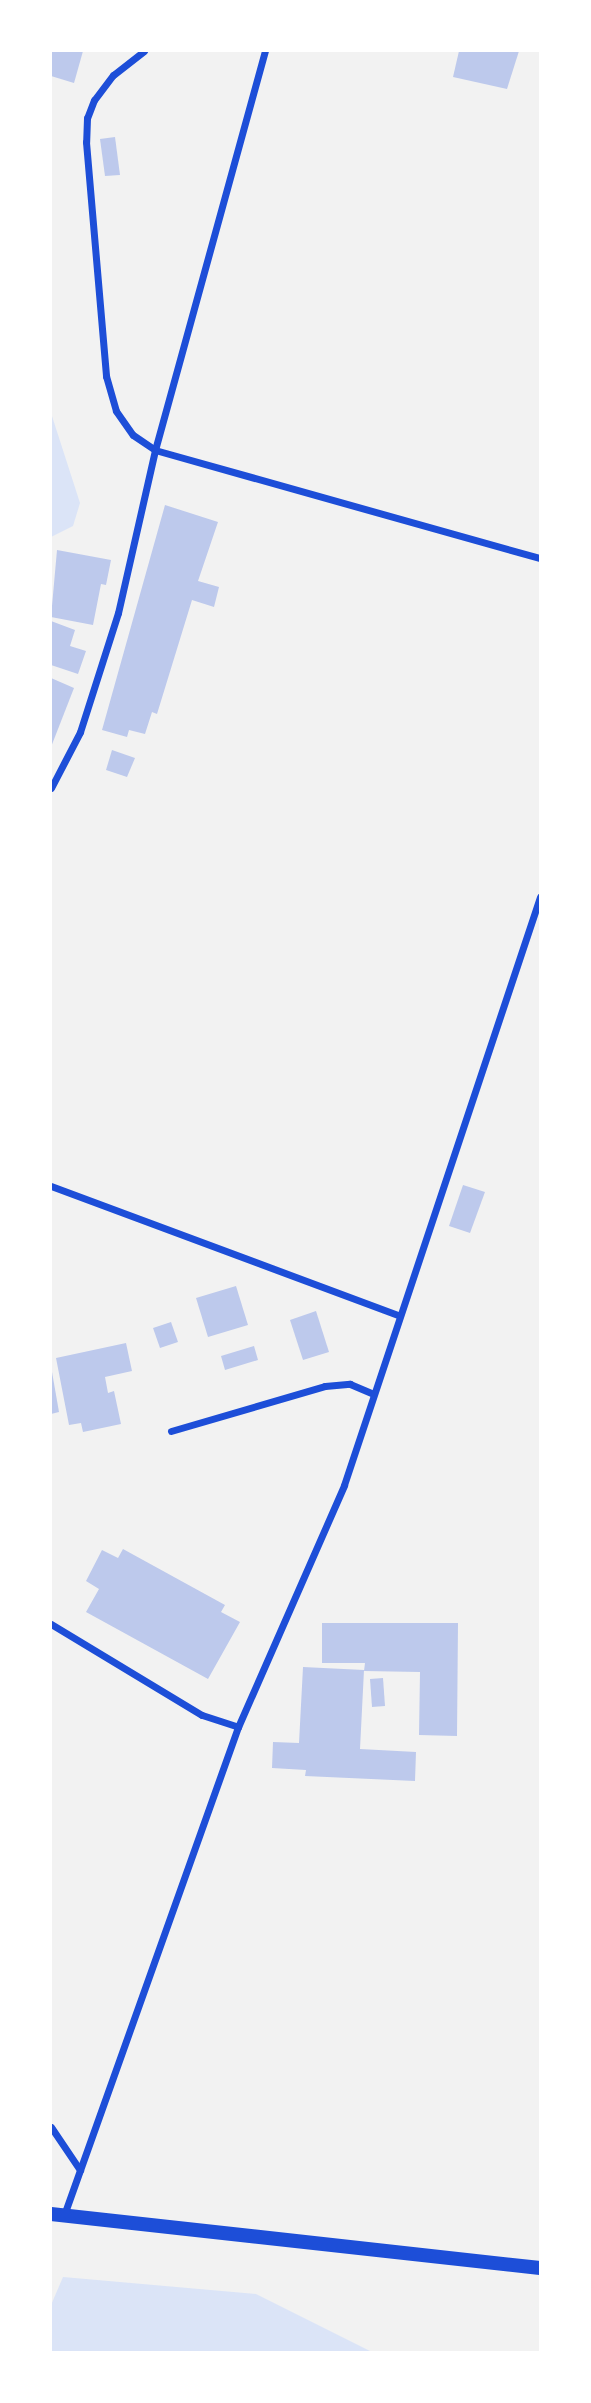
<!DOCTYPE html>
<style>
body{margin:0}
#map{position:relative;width:591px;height:2403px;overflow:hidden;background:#f2f2f2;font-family:Inter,sans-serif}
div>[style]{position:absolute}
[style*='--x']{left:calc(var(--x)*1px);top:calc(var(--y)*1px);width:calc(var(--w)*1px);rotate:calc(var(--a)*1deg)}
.green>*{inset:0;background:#dbe4f7}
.building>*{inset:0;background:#bdc9ec}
.minor>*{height:7px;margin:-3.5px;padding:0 3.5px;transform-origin:3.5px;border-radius:3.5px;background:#1d4ed8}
.secondary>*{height:14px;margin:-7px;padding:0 7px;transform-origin:7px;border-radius:7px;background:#1d4ed8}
span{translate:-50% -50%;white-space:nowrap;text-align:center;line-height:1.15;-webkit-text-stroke:7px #fff;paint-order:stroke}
.frame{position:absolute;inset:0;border:52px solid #fff;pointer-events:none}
</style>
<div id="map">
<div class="green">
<i style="clip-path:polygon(51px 413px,80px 503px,73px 526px,51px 537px)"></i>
<i style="clip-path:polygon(63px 2277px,256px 2294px,372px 2352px,51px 2352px,51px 2305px)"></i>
</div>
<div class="building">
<i style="clip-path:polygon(52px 51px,83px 51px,74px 83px,51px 76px)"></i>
<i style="clip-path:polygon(459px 51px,519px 51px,507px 89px,453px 77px)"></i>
<i style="clip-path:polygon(115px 137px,120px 175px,105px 176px,100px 139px)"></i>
<i style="clip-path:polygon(165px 505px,218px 522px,198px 581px,219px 587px,214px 607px,192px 600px,157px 714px,152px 712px,145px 734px,129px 730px,127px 737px,102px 730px)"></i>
<i style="clip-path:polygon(57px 550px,111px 560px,106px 585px,101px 584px,93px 625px,51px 617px)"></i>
<i style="clip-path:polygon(51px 621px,75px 630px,70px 646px,86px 651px,78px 674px,51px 665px)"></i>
<i style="clip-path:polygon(51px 678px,74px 688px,51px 747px)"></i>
<i style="clip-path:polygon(112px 750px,135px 758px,127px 777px,106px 770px)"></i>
<i style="clip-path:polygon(463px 1185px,485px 1192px,470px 1233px,449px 1226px)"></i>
<i style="clip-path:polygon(236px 1286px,248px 1325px,208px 1337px,196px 1298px)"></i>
<i style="clip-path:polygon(316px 1311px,329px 1352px,303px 1360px,290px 1320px)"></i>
<i style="clip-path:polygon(171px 1322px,178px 1342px,160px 1348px,153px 1328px)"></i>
<i style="clip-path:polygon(126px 1343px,132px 1371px,105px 1377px,108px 1393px,114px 1391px,121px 1424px,83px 1432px,81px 1423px,69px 1425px,56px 1358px)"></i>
<i style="clip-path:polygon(254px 1346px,258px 1360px,225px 1370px,221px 1356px)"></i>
<i style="clip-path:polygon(52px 1372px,59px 1412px,51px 1414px,51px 1373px)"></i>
<i style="clip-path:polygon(123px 1549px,225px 1605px,221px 1612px,240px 1622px,208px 1679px,86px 1612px,99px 1589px,86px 1581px,102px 1550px,118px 1558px)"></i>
<i style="clip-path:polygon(322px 1623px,458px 1623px,457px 1736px,419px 1735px,420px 1672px,364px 1671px,365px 1663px,322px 1663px)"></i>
<i style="clip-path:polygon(303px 1667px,364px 1670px,360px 1749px,416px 1752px,415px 1781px,305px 1776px,306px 1770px,272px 1768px,273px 1742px,299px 1743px)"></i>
<i style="clip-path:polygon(383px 1678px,385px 1706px,372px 1707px,370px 1679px)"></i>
</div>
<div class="minor">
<i style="--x:144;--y:51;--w:39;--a:142"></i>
<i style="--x:113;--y:75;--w:31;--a:127"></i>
<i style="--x:94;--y:100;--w:19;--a:111"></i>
<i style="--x:87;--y:118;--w:24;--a:92"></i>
<i style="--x:86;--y:142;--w:235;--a:85.1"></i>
<i style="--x:106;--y:376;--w:36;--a:74"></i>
<i style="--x:116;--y:411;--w:29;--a:55"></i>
<i style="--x:133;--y:435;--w:27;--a:34"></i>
<i style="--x:155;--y:450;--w:400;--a:15.7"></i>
<i style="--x:51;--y:788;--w:63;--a:-62.6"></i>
<i style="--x:80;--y:732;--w:125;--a:-72.3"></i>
<i style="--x:118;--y:613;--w:167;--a:-77.2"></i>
<i style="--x:155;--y:450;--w:414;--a:-74.6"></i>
<i style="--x:51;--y:1186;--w:370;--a:20.4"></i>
<i style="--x:171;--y:1431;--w:160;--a:-16.3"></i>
<i style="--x:325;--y:1386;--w:25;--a:-5"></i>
<i style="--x:350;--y:1384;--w:25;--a:23"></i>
<i style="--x:51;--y:1624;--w:176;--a:31.1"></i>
<i style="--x:202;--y:1715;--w:38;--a:18"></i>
<i style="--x:51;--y:2127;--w:52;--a:56"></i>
<i style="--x:64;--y:2215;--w:518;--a:-70.38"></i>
<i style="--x:238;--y:1727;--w:264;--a:-66.3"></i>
<i style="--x:344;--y:1485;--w:620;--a:-71.57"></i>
</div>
<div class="secondary">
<i style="--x:51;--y:2214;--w:492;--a:6.3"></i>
</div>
<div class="frame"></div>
</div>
